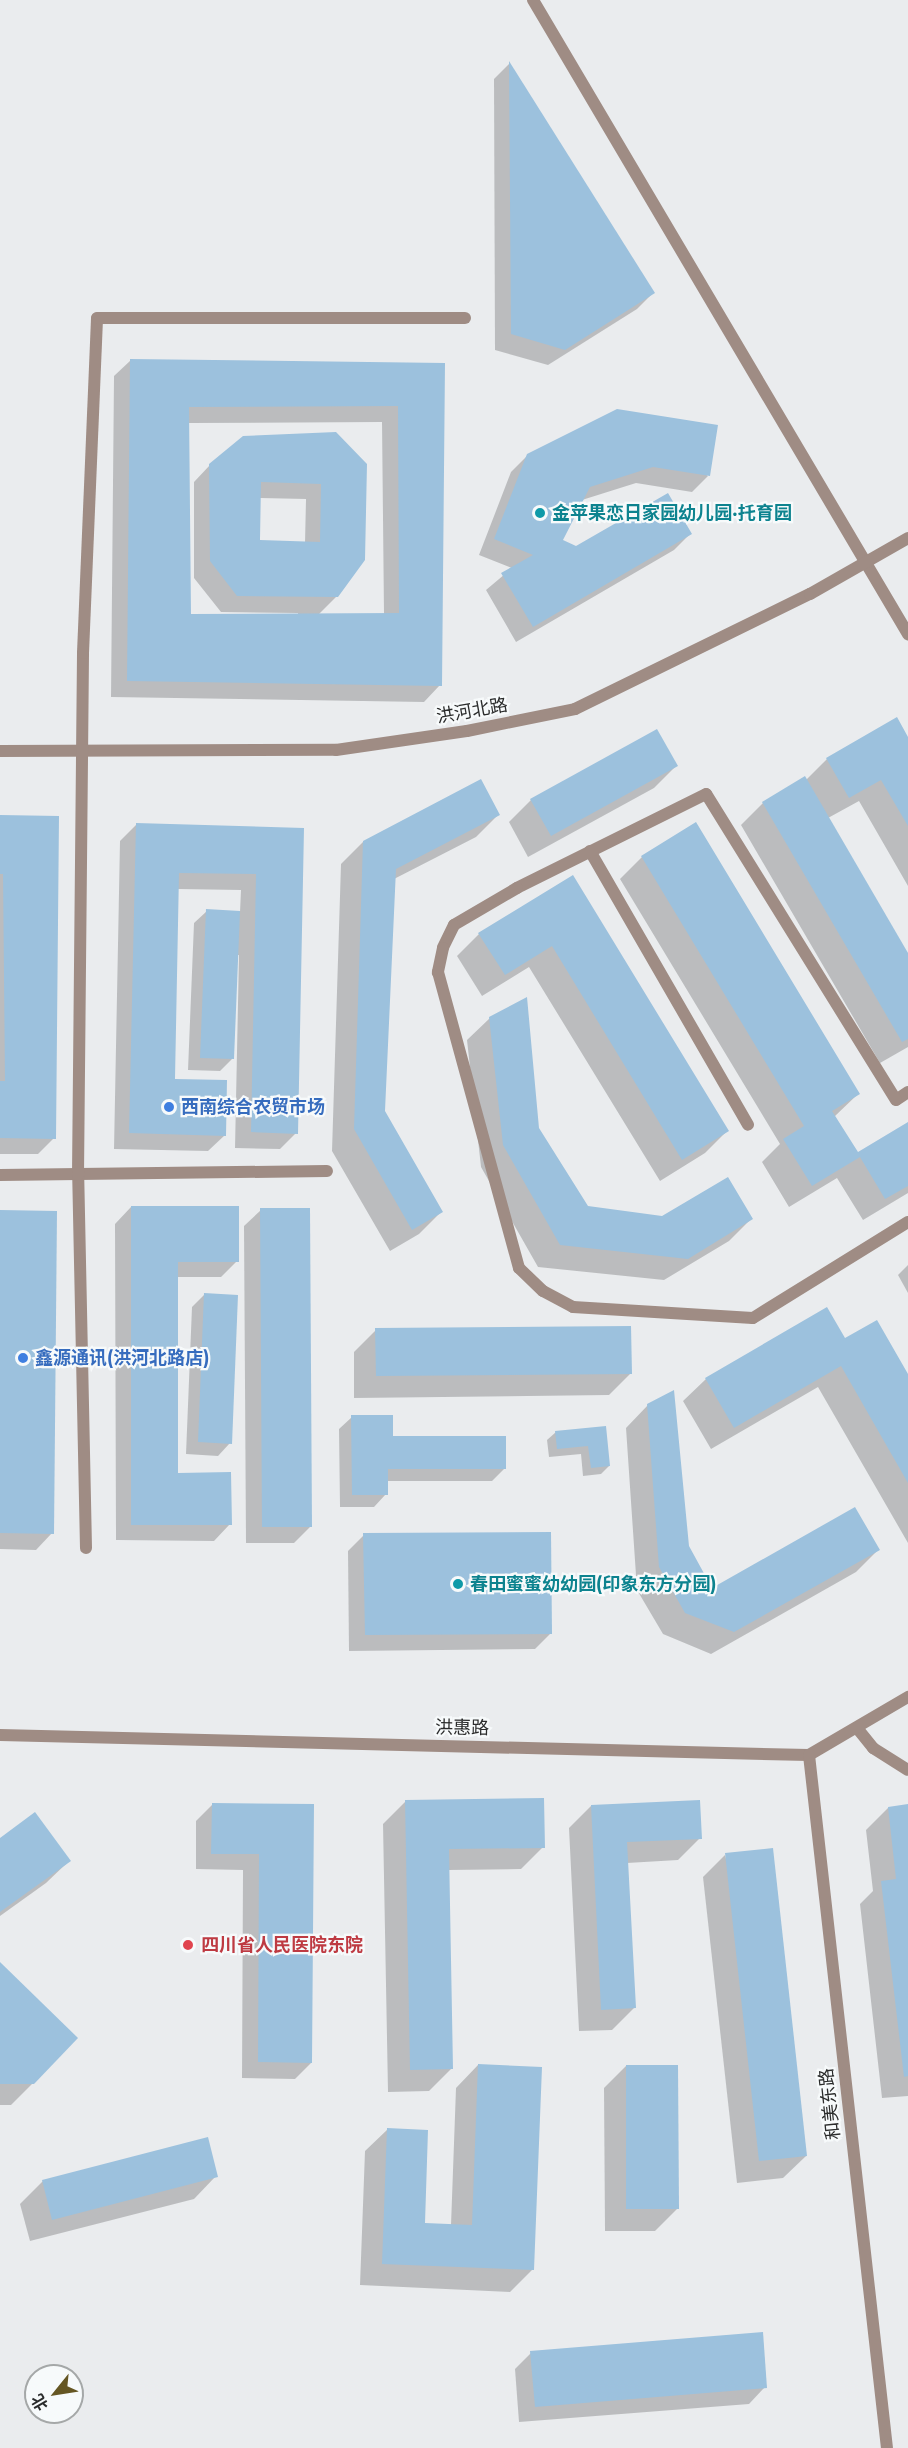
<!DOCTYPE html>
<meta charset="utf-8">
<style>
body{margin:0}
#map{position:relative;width:908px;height:2448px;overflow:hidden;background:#eaecee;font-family:Jost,"Noto Sans SC",sans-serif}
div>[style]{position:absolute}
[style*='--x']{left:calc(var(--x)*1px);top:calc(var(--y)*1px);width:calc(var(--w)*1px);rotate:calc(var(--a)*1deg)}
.shadow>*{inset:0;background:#0003}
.building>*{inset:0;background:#9cc1dd}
.street>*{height:12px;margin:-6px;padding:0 6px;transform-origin:6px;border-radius:6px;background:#9f8c84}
.dots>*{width:16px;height:16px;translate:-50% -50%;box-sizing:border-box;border:3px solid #f7fafb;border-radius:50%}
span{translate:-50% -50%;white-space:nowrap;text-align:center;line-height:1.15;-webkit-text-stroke:4.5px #f7fafb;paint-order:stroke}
.culture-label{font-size:18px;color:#0d838f;font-weight:700}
.left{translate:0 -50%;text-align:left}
.street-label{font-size:18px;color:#2b2c2c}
.shop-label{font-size:18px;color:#366cbe;font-weight:700}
.health-label{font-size:18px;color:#be3a42;font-weight:700}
.north{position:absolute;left:24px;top:2364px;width:60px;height:60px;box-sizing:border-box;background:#f7fafb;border:2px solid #a5a8a8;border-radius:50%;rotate:240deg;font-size:16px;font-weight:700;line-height:24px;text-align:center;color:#2b2c2c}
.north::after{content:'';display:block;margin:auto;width:21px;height:27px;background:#655623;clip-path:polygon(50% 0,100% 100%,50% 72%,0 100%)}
</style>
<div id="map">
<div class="shadow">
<i style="clip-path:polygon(509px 64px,653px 293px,637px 309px,548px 365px,495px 350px,494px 79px)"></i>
<i style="clip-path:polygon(evenodd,131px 360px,443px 365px,440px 685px,424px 702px,111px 697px,114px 376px,131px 360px,382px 422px,384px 615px,318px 615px,337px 596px,336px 433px,210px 465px,194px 482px,194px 578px,221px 612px,298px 613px,298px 615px,189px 616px,188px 423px,382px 422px,131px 360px,260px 498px,306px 499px,305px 543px,259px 542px,260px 498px)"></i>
<i style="clip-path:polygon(617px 411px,708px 476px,692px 492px,636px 483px,582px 500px,561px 540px,576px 548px,690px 534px,674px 550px,516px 642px,486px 590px,512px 568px,479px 555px,511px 472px,528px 455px)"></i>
<i style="clip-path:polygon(908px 740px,908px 886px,859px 801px,828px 818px,908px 956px,908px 1047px,880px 1063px,741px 825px,763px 803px,806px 780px,827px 759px)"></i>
<i style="clip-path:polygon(676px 766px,654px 788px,528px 857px,509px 822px,531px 800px)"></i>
<i style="clip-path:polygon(498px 815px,476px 837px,394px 879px,383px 1112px,441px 1212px,419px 1234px,390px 1251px,332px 1151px,341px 864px,363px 842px)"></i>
<i style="clip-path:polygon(0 817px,54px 1138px,38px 1154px,0 1154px)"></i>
<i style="clip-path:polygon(136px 825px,302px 829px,296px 1133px,280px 1149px,235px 1148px,239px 955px,236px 955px,232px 1059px,220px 1071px,188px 1070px,194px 923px,207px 911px,240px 912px,241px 890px,178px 889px,173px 1080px,225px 1135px,208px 1151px,114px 1149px,120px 841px)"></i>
<i style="clip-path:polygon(642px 857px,858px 1094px,834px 1117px,857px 1154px,908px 1124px,908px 1193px,863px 1220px,837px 1178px,789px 1207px,762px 1162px,780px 1144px,620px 879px)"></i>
<i style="clip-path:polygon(572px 877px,727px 1131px,705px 1153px,660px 1181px,529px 967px,482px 996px,457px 956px,479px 934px)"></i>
<i style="clip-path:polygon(490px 1018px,538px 1129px,587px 1207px,663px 1218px,751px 1219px,729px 1241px,664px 1280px,538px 1267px,481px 1167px,467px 1040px)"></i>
<i style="clip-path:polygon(131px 1207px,237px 1261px,221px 1277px,176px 1277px,177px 1474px,230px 1524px,214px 1541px,116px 1540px,115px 1224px)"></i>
<i style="clip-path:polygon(261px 1210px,310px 1527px,294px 1543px,246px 1543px,244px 1226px)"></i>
<i style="clip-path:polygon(0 1212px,52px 1533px,36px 1550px,0 1549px)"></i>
<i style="clip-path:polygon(908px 1265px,908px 1293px,898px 1275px)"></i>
<i style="clip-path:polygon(204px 1295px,230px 1443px,218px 1456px,186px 1454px,192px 1307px)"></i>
<i style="clip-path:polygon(376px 1330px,631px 1373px,609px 1395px,354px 1398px,354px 1352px)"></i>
<i style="clip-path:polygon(845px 1340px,908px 1377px,908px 1543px,818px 1387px,711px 1449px,683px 1401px,706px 1379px)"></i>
<i style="clip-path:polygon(648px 1405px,687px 1546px,712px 1590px,878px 1550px,856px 1572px,711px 1654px,663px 1634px,637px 1590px,626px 1428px)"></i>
<i style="clip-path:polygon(352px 1417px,391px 1437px,505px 1468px,492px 1481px,386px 1481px,386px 1494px,374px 1507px,340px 1507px,339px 1429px)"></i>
<i style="clip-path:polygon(605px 1427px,609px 1466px,601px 1474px,583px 1476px,581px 1454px,549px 1457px,547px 1440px,556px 1432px)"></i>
<i style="clip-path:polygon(364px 1535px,551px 1633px,535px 1649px,349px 1651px,348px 1551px)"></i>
<i style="clip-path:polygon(406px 1801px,543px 1847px,521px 1869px,448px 1870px,451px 2069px,429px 2091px,388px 2092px,383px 1824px)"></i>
<i style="clip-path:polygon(212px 1805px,312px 1806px,311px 2063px,295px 2079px,242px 2078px,243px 1870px,196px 1869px,196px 1821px)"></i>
<i style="clip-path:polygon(591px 1806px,700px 1838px,678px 1860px,627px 1863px,634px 2008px,612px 2030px,579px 2031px,569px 1828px)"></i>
<i style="clip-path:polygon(908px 1806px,908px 2096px,882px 2098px,860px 1904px,873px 1891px,866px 1830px,888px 1808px)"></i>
<i style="clip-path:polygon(0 1839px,69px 1861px,46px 1883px,0 1916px)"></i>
<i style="clip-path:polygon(725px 1855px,806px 2156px,783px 2178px,737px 2183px,703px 1877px)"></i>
<i style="clip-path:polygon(0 1964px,33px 2083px,11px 2105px,0 2105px)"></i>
<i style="clip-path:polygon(478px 2065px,533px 2269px,510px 2292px,360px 2285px,365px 2151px,388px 2129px,423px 2224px,451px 2225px,456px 2088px)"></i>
<i style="clip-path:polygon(626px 2066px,677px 2209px,655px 2231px,605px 2231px,604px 2088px)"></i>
<i style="clip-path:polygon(216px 2176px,194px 2199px,30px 2241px,20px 2204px,43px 2181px)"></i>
<i style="clip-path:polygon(531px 2353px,765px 2387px,749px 2404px,519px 2422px,515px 2369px)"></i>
</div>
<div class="building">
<i style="clip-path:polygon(509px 61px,655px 293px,565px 350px,511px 334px)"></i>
<i style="clip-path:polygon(evenodd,130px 359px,445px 363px,442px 686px,127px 681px,130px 359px,398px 406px,399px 613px,191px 614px,189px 407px,398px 406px)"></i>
<i style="clip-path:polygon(617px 409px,718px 425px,710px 476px,653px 467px,590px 487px,563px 540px,576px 546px,668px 493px,692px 534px,533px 627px,501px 573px,533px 555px,494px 539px,527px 454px)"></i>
<i style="clip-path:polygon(evenodd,336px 432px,367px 464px,365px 560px,338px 597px,237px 596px,210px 561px,209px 464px,243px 436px,336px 432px,261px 482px,321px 484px,320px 542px,260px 540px,261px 482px)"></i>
<i style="clip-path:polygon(897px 717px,908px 737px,908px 826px,881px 780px,849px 798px,826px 758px)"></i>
<i style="clip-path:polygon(657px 729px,678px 766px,551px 836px,530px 799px)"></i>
<i style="clip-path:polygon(805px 776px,908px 953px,908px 1039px,902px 1042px,762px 802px)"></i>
<i style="clip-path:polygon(481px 779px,500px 815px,396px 869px,385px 1111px,443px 1212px,412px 1230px,354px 1129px,363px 841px)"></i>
<i style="clip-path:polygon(0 815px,59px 816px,56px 1139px,0 1138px,0 1081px,5px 1081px,3px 874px,0 874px)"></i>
<i style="clip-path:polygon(696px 822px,860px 1094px,832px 1111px,858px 1152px,908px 1122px,908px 1186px,885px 1199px,860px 1157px,812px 1186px,783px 1139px,804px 1126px,641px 856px)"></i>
<i style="clip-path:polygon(136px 823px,304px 828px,298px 1134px,251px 1132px,256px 874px,179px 873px,175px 1079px,227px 1080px,226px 1136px,129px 1133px)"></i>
<i style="clip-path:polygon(573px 875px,729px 1131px,682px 1160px,552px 946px,505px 975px,478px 933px)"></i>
<i style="clip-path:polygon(206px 909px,240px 911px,234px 1059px,200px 1058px)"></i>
<i style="clip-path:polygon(527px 997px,539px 1128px,588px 1206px,662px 1216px,728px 1177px,753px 1219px,688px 1259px,560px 1245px,503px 1145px,489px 1017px)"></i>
<i style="clip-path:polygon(131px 1206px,239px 1206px,239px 1262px,178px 1262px,178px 1473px,231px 1472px,232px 1525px,131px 1525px)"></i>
<i style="clip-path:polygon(260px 1208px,310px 1208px,312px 1527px,262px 1527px)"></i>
<i style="clip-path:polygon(0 1210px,57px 1211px,54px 1534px,0 1533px)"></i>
<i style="clip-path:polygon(204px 1293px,238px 1295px,232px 1444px,198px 1442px)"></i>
<i style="clip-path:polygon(827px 1307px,845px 1338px,877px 1320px,908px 1374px,908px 1483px,841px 1366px,734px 1428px,705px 1378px)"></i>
<i style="clip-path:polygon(631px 1326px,632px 1374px,376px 1376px,375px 1328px)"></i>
<i style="clip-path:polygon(674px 1390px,689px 1546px,712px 1588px,855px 1507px,880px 1550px,734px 1632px,685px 1613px,659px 1567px,647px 1404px)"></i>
<i style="clip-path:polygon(351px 1415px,393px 1415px,393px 1436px,506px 1436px,506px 1469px,388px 1469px,388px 1495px,352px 1495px)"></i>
<i style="clip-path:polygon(606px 1426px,610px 1466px,591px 1468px,588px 1446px,557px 1449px,555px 1431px)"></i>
<i style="clip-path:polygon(551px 1532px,552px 1634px,365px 1635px,363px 1533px)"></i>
<i style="clip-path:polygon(544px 1798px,545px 1848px,449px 1849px,453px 2069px,410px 2070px,405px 1800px)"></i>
<i style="clip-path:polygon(700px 1800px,702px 1839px,627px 1842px,636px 2008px,601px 2010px,591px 1805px)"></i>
<i style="clip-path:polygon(212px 1803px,314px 1804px,312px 2063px,258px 2062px,259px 1854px,211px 1854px)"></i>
<i style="clip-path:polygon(908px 1804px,908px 2076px,904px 2077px,881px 1881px,896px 1879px,888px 1807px)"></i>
<i style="clip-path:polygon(35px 1812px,71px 1861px,0 1912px,0 1838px)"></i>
<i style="clip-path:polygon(773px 1848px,807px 2156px,759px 2161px,725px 1853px)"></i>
<i style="clip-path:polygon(0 1962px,78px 2038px,34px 2084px,0 2084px)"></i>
<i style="clip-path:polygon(478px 2064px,542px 2067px,534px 2270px,382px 2264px,387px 2128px,428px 2130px,425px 2223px,472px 2225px)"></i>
<i style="clip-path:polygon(626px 2065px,678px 2065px,679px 2209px,626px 2209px)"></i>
<i style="clip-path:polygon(208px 2137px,218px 2177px,52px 2220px,42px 2180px)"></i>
<i style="clip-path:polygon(763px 2332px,767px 2388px,535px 2407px,530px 2351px)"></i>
</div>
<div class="street">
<i style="--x:533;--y:0;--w:737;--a:59.4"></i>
<i style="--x:0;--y:751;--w:336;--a:-0.2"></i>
<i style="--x:336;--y:750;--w:132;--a:-8.3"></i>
<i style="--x:467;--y:731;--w:110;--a:-11.5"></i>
<i style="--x:575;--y:709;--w:262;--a:-26.1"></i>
<i style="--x:810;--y:594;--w:113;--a:-29.7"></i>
<i style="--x:590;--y:851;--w:316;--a:60"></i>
<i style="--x:908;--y:1092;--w:14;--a:146"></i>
<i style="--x:896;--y:1100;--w:360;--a:-121.8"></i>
<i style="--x:706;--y:794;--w:211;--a:153.6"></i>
<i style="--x:517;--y:888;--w:73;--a:149.6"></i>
<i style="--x:454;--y:925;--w:25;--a:116"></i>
<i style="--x:443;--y:948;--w:25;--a:102"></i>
<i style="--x:438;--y:972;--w:307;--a:74.7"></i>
<i style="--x:519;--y:1268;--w:33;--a:44"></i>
<i style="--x:543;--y:1291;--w:34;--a:28"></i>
<i style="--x:573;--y:1307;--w:180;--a:3.5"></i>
<i style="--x:753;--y:1318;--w:182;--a:-31.8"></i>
<i style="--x:0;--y:1175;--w:327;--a:-0.7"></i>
<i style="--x:86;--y:1548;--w:373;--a:-91.2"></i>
<i style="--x:78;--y:1175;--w:522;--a:-89.45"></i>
<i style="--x:83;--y:653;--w:335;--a:-87.6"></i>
<i style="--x:97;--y:318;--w:368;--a:0"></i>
<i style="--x:857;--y:1728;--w:26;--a:51"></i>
<i style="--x:873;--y:1748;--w:41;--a:32.2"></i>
<i style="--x:0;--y:1735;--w:809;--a:1.42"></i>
<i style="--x:809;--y:1755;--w:115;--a:-30.4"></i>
<i style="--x:809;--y:1755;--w:697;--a:83.58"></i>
</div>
<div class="dots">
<i style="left:540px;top:513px;background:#0f9aa8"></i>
<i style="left:169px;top:1107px;background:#3f7fe0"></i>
<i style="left:23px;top:1358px;background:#3f7fe0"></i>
<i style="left:458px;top:1584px;background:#0f9aa8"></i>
<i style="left:188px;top:1945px;background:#e0444e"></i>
</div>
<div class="culture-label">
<span class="left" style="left:552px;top:513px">金苹果恋日家园幼儿园·托育园</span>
<span class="left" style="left:470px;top:1584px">春田蜜蜜幼幼园(印象东方分园)</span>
</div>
<div class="street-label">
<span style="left:472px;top:711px;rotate:-10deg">洪河北路</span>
<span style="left:462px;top:1728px;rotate:1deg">洪惠路</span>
<span style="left:830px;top:2104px;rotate:-96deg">和美东路</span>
</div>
<div class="shop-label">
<span class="left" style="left:181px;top:1107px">西南综合农贸市场</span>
<span class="left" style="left:35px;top:1358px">鑫源通讯(洪河北路店)</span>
</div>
<div class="health-label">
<span class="left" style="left:201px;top:1945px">四川省人民医院东院</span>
</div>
<div class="north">北</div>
</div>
